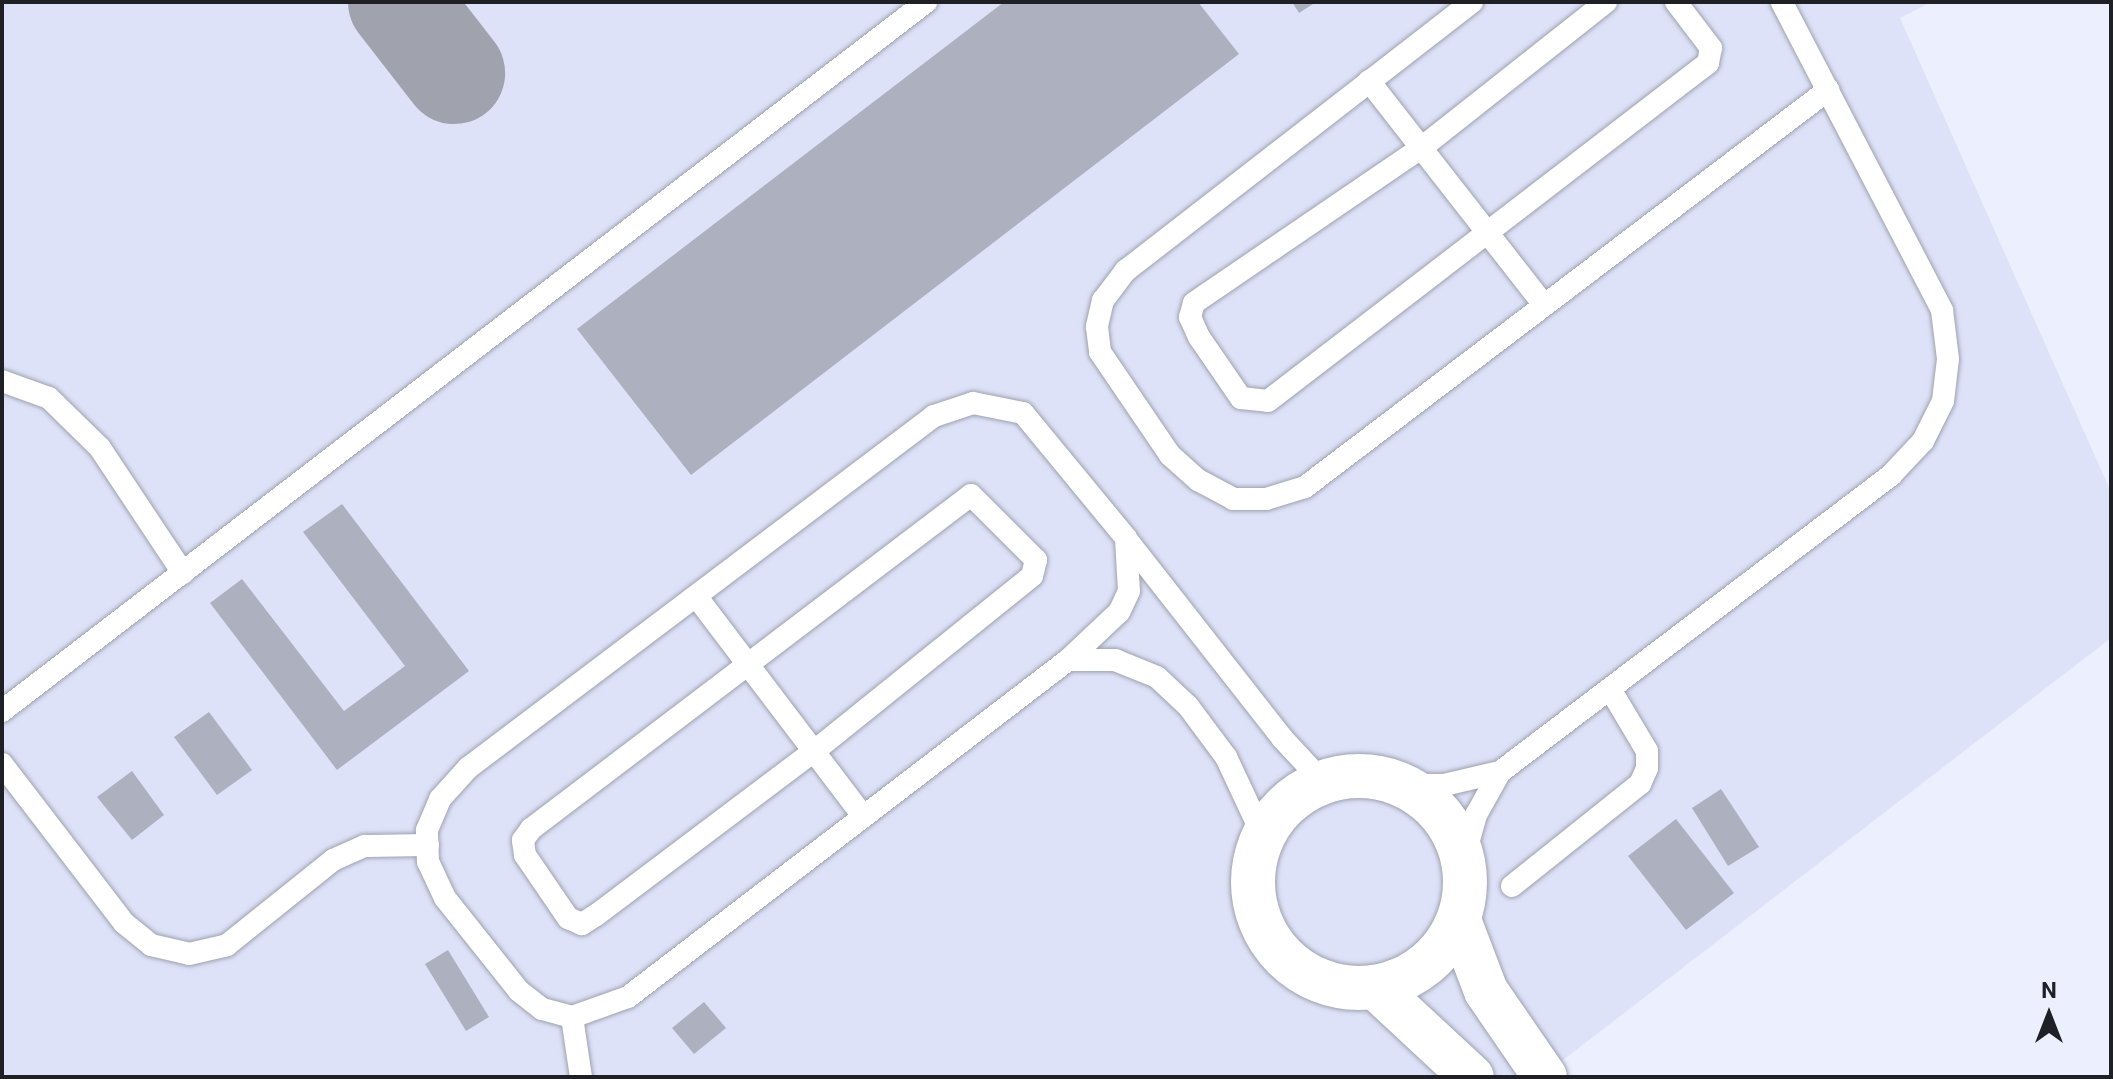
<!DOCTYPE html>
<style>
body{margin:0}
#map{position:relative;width:2113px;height:1079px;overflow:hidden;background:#eceffe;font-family:Roboto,sans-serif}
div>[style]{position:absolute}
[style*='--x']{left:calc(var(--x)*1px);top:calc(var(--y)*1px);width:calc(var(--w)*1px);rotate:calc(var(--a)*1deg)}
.built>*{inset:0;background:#dee2f8}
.taxiway>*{height:102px;margin:-51px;padding:0 51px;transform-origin:51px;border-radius:51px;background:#a0a2ae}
.building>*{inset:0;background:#adb0be}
.roads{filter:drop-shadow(0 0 2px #9ea1af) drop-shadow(0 0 2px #9ea1af)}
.lane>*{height:22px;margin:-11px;padding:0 11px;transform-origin:11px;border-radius:11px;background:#fff}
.street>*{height:44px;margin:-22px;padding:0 22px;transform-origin:22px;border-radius:22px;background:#fff}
.street>.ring{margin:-22px;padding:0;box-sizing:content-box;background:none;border:44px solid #fff;border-radius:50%}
span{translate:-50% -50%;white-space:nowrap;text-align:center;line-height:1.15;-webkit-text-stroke:6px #eceffe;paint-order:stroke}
.frame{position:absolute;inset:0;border:4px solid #1e2025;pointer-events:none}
.north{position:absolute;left:2009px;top:975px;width:80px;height:80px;-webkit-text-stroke:6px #eceffe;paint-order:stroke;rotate:0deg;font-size:22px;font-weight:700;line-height:32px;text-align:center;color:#1e2025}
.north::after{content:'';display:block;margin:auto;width:28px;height:36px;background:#1e2025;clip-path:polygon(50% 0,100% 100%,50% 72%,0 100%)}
</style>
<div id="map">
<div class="built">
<i style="clip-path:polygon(2px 2px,1931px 2px,1900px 18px,2111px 492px,2111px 638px,1541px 1077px,2px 1077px)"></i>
</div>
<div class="taxiway">
<i style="--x:399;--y:2;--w:90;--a:52.2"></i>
</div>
<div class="building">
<i style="clip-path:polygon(1004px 2px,1198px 2px,1239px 54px,691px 475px,577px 329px)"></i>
<i style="clip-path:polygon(1292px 2px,1316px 2px,1299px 13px)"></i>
<i style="clip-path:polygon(342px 504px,469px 671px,337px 770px,210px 603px,242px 579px,344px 711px,405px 666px,303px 532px)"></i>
<i style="clip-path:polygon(209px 712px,252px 770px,217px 795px,174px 737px)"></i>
<i style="clip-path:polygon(132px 771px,164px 815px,132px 840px,97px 797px)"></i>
<i style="clip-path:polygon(1721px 789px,1759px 847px,1728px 866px,1692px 808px)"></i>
<i style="clip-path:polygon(1676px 819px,1734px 893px,1686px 930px,1628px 856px)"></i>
<i style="clip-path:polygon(448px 950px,489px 1017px,466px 1031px,425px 964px)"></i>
<i style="clip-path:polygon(704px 1002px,726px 1028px,694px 1054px,672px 1028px)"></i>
</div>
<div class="roads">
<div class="lane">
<i style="--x:1472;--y:2;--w:438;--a:142.2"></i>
<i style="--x:1126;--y:270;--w:38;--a:127"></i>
<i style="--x:1103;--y:300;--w:28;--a:103"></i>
<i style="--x:1097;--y:327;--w:25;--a:83"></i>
<i style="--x:1100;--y:352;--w:125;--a:55.8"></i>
<i style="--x:1170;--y:455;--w:38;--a:42"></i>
<i style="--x:1198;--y:480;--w:40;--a:28"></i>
<i style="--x:1233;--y:499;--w:33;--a:0"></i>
<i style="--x:1266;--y:499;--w:41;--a:-17.1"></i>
<i style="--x:1305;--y:487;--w:657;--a:-37.2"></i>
<i style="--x:1606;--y:2;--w:236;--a:141.7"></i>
<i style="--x:1421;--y:148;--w:275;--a:145.7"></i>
<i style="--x:1194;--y:303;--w:15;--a:106"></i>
<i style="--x:1190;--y:317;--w:22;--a:66"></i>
<i style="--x:1199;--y:337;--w:74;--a:55.5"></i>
<i style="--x:1241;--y:398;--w:27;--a:6"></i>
<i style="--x:1268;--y:401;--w:555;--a:-37.53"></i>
<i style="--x:1708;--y:63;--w:15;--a:-79"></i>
<i style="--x:1711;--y:48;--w:58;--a:-127.3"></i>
<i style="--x:1369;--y:81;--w:284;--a:52"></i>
<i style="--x:2;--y:381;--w:50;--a:19.9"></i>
<i style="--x:49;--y:398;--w:71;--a:44.4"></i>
<i style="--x:100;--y:448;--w:150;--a:56.4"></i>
<i style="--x:973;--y:403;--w:51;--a:11.3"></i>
<i style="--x:1023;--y:413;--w:162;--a:50.5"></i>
<i style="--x:1126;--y:538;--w:53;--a:86.8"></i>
<i style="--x:1129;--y:591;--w:23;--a:115"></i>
<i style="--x:1119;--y:612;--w:70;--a:136.7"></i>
<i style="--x:1068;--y:660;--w:554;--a:142.55"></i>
<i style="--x:628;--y:997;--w:59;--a:160.3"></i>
<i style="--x:572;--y:1017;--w:31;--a:-165"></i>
<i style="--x:542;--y:1009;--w:29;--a:-142"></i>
<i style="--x:519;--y:991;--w:119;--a:-128.5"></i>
<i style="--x:445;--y:898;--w:40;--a:-115"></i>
<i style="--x:428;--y:862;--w:32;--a:-92"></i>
<i style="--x:427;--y:830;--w:34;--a:-67"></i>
<i style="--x:440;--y:799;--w:42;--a:-47.9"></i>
<i style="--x:468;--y:768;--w:584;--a:-37.07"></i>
<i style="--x:934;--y:416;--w:41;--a:-18.4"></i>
<i style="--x:971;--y:495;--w:92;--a:45"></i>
<i style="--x:1036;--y:560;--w:16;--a:104"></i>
<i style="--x:1032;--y:576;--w:280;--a:141.2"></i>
<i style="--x:814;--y:751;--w:273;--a:143"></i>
<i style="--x:596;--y:915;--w:17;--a:147"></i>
<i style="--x:582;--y:924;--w:15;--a:-157"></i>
<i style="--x:568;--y:918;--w:76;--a:-124.3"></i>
<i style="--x:525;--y:855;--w:15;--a:-98"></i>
<i style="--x:523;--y:840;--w:14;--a:-54"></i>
<i style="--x:531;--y:829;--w:552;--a:-37.2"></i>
<i style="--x:1127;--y:540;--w:251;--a:51.9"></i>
<i style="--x:1282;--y:738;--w:60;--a:47"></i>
<i style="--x:696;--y:596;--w:276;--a:52.8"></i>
<i style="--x:1068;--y:660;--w:47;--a:0"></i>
<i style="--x:1115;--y:660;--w:45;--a:22"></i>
<i style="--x:1157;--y:677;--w:42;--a:43.1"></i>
<i style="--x:1188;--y:706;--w:64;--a:53.3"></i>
<i style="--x:1226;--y:757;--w:87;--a:64.9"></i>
<i style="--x:2;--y:711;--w:1165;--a:-37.5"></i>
<i style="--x:2;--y:764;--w:200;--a:52.5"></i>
<i style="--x:124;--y:923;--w:35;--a:39"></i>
<i style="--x:151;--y:945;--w:39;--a:13"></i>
<i style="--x:189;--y:954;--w:39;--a:-13"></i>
<i style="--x:227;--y:945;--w:136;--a:-38.7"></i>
<i style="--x:333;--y:860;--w:35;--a:-24"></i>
<i style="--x:365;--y:846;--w:63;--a:-0.9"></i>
<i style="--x:1402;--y:785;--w:42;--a:0"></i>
<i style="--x:1444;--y:785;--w:57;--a:-13.1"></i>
<i style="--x:1464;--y:858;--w:45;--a:-74.4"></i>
<i style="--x:1476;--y:815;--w:49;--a:-60.8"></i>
<i style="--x:1500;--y:772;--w:491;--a:-37.2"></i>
<i style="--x:1891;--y:475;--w:47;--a:-46.7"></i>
<i style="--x:1923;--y:441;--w:45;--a:-63.4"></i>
<i style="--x:1943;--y:401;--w:42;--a:-83.2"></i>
<i style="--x:1948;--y:359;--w:49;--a:-97"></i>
<i style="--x:1942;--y:310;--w:347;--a:-117.5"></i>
<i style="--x:1512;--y:886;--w:164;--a:-38.6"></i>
<i style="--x:1640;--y:784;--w:17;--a:-66"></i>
<i style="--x:1647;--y:768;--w:17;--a:-90"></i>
<i style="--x:1647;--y:751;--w:72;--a:-120.8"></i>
<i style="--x:572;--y:1017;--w:61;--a:81.5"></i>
</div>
<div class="street">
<i class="ring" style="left:1253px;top:776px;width:168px;height:168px"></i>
<i style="--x:1459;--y:920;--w:76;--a:69.2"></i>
<i style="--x:1486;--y:991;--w:104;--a:55.5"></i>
<i style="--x:1375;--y:987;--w:132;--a:42.9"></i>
</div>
</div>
<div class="frame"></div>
<div class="north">N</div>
</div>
